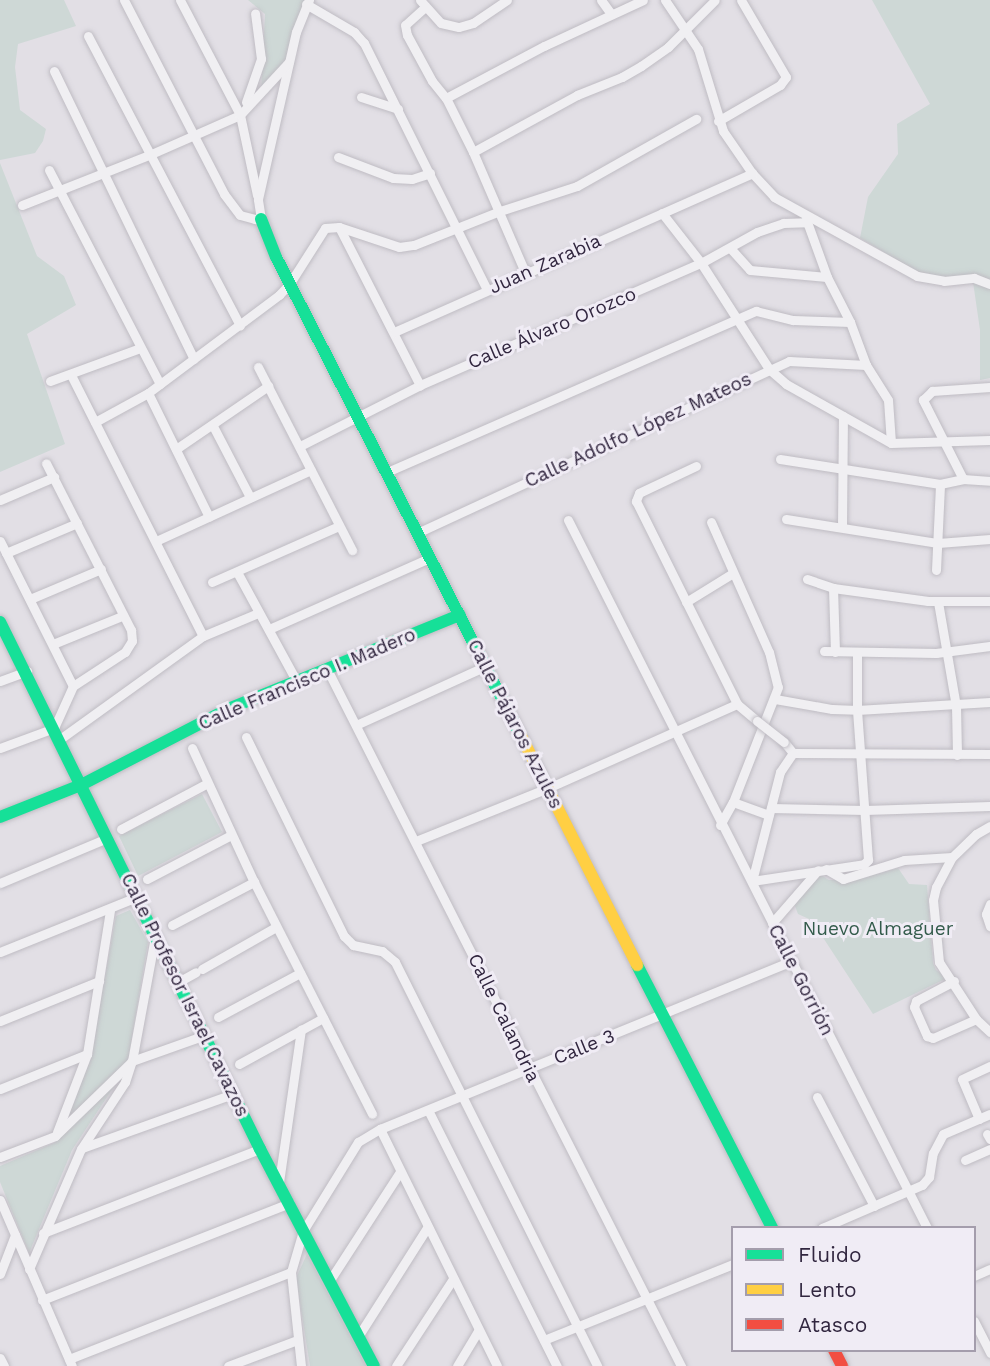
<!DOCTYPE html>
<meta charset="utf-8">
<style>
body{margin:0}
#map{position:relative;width:990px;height:1366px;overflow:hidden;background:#e2dfe5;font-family:"Work Sans",sans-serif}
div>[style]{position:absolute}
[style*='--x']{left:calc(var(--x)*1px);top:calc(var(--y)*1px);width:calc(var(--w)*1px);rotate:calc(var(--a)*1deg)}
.green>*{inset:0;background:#ced8d6}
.roads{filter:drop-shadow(0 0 2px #bfbcc3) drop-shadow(0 0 2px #bfbcc3)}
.street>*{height:9px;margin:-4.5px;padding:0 4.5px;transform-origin:4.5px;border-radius:4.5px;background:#f0eff2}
.fast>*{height:12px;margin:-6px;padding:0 6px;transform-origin:6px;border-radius:6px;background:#16e098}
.slow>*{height:12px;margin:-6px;padding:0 6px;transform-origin:6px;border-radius:6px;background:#ffcf43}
.jam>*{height:12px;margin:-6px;padding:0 6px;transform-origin:6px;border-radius:6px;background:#f24e42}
.bridges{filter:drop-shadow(0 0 2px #bfbcc3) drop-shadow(0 0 2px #bfbcc3)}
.street-bridge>*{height:9px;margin:-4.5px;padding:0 4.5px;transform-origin:4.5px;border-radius:4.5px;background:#f0eff2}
span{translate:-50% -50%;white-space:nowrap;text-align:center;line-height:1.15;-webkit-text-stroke:6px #f0ecf5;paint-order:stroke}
.street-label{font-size:19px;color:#31263f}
.park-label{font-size:19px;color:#335b4b}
.legend{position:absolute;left:731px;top:1226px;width:245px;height:126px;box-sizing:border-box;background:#f0ecf5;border:2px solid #a49dac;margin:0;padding:9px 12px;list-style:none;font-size:21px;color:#31263f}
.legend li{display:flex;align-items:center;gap:14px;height:35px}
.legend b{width:35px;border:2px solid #a49dac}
</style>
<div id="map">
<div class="green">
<i style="clip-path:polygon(0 0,64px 0,76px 26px,18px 44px,15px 67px,20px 110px,46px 129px,43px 141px,35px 153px,0 160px)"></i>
<i style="clip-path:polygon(248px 0,307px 0,292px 37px,281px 77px,264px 97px,261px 93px,265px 14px)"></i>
<i style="clip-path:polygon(872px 0,990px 0,990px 378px,980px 380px,980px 330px,973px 282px,922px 275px,860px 238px,868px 197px,898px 154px,897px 124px,930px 104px)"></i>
<i style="clip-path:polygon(0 163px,37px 256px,64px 276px,76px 305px,27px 334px,65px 444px,0 472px)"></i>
<i style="clip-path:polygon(202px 794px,222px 832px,138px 876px,119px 836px)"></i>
<i style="clip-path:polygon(898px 868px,909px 884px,927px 885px,933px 963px,936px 970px,947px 978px,873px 1014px,820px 933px,809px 919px,798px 914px,795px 906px,796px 900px,821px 875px,829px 880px,855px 880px)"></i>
<i style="clip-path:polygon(130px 910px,148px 942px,128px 1061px,65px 1122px,90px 1059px,116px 916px)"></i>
<i style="clip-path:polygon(115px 1085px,72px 1150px,29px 1253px,0 1182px,0 1166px,54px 1143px)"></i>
<i style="clip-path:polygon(307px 1254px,366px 1366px,310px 1366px,296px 1278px)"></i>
</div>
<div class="roads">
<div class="street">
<i style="--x:124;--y:0;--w:218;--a:62.7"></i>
<i style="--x:224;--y:194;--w:26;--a:53"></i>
<i style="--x:240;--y:215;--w:16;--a:15"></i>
<i style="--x:255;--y:219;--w:6;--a:0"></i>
<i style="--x:261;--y:219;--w:20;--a:-99"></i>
<i style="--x:258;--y:199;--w:171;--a:-77.2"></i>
<i style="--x:296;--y:32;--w:35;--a:-68"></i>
<i style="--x:180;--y:0;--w:130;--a:62.4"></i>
<i style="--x:240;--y:115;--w:82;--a:78"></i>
<i style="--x:420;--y:0;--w:31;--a:48"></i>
<i style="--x:441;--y:23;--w:18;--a:13"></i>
<i style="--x:459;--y:27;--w:15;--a:-16"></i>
<i style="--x:473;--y:23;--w:41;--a:-34.1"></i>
<i style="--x:601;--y:0;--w:17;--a:54"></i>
<i style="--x:665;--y:0;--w:59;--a:56"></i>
<i style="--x:698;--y:49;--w:86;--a:73"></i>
<i style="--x:723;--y:131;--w:51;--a:55.4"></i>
<i style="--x:752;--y:173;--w:33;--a:47"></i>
<i style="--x:774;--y:197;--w:163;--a:28.9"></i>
<i style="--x:917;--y:276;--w:27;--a:10"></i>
<i style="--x:944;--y:281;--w:30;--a:-6"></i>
<i style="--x:974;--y:278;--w:17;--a:21"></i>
<i style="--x:306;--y:4;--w:56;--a:30.3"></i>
<i style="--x:354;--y:32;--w:15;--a:48"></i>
<i style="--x:364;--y:43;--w:276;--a:63.5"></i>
<i style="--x:424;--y:8;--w:25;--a:138"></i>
<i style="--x:405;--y:25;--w:10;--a:79"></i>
<i style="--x:407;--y:35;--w:52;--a:61.5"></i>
<i style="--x:432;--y:81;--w:22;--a:51"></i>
<i style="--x:446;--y:98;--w:60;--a:63.4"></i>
<i style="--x:473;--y:152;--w:131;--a:66.6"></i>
<i style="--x:88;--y:36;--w:327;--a:62.3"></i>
<i style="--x:54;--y:71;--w:320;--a:64.1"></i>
<i style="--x:361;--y:97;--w:39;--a:18"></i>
<i style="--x:446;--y:98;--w:111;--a:-28"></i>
<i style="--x:544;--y:46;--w:109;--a:-24.9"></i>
<i style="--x:246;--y:102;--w:46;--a:-70.8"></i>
<i style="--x:261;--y:59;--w:46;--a:-97.4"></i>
<i style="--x:718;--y:121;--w:72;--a:-30.1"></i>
<i style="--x:780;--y:85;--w:10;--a:-53"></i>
<i style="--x:786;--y:77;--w:89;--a:-120.3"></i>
<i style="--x:473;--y:152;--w:119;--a:-28.7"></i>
<i style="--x:577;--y:95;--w:48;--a:-21.8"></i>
<i style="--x:622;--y:77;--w:22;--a:-30"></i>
<i style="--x:641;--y:66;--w:33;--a:-35"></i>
<i style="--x:668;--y:47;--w:66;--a:-45"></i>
<i style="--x:338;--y:157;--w:59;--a:20.9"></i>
<i style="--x:393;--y:178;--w:19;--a:3"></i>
<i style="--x:412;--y:179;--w:19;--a:-18"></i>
<i style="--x:49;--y:170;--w:241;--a:62.6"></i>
<i style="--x:22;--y:205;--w:136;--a:-21.5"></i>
<i style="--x:149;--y:155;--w:99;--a:-23.7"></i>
<i style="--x:240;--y:115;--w:71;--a:-47.3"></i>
<i style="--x:662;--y:213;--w:63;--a:52"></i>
<i style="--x:701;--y:263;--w:126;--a:57.3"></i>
<i style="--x:769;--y:369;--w:23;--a:41"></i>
<i style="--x:786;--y:384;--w:120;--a:29.3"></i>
<i style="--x:891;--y:443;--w:99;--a:-1.7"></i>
<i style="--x:806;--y:219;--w:62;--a:70.1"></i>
<i style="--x:827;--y:277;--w:51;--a:62.9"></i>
<i style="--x:850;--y:322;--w:46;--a:69.6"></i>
<i style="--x:866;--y:365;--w:41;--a:57.8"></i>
<i style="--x:888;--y:400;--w:43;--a:86"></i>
<i style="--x:339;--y:227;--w:178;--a:62.9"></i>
<i style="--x:731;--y:249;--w:28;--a:48"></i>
<i style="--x:750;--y:270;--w:77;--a:5.2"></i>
<i style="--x:394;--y:332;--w:392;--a:-23.9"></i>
<i style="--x:258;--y:367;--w:206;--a:62.8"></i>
<i style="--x:71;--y:375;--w:292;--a:63.2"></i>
<i style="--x:50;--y:381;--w:96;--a:-20.1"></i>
<i style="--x:148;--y:393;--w:138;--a:63.8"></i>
<i style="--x:95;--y:422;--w:60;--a:-28.7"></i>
<i style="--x:148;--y:393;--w:164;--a:-36.8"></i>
<i style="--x:279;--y:295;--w:16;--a:-47"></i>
<i style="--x:290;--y:283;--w:65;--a:-57.5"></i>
<i style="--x:325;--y:228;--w:14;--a:-4"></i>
<i style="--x:339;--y:227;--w:63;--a:18.4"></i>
<i style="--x:399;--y:247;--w:15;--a:-8"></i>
<i style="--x:414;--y:245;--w:92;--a:-21.6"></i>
<i style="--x:500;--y:211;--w:81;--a:-18"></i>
<i style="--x:577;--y:186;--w:137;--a:-29.4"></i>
<i style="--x:213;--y:426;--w:80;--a:62.5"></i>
<i style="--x:300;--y:446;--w:135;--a:-26.9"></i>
<i style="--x:420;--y:385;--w:306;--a:-23.5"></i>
<i style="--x:701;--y:263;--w:64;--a:-29"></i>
<i style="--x:757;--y:232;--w:28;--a:-19"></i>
<i style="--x:783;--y:223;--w:24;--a:-2"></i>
<i style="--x:176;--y:449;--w:112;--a:-34.4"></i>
<i style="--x:780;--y:459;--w:162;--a:8.9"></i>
<i style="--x:940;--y:484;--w:24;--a:-12"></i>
<i style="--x:963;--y:479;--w:27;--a:4"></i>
<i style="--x:696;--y:466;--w:63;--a:154.7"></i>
<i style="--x:639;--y:493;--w:9;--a:111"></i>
<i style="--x:636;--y:501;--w:227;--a:63.5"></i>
<i style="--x:387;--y:472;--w:403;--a:-23.6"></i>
<i style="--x:756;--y:311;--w:38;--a:14"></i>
<i style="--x:793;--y:320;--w:57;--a:2"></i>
<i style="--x:963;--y:479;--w:89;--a:-116.9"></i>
<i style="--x:923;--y:400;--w:13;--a:-45"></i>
<i style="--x:932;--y:391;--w:58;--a:-3.9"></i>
<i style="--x:0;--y:500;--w:59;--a:-23.1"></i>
<i style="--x:786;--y:519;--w:154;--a:9"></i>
<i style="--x:938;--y:543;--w:52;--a:-4.4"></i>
<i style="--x:568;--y:520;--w:794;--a:63.11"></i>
<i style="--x:711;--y:522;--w:142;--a:66"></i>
<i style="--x:769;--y:652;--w:36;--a:76"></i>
<i style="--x:778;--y:687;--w:123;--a:111.4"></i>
<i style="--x:842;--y:527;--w:111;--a:-89.5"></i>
<i style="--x:417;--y:533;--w:410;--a:-24.8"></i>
<i style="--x:789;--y:361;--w:77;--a:3"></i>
<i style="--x:0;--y:541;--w:162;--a:63.3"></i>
<i style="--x:156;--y:541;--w:170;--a:-24.6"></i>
<i style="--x:6;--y:553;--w:77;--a:-22.9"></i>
<i style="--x:936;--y:570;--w:86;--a:-87.3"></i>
<i style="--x:237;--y:572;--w:125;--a:61.4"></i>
<i style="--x:807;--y:579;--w:28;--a:19"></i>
<i style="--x:833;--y:588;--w:96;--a:7.8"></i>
<i style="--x:928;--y:601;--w:62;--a:0"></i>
<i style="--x:212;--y:582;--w:139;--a:-23.8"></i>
<i style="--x:833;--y:588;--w:64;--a:88.2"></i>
<i style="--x:30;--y:599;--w:77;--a:-22.9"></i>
<i style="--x:686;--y:602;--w:55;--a:-31.7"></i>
<i style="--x:938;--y:602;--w:106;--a:80.2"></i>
<i style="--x:956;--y:706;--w:49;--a:88.8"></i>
<i style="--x:269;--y:629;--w:175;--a:-23.9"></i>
<i style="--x:53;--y:644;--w:74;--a:-22.1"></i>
<i style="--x:824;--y:651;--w:112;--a:1"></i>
<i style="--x:936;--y:653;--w:54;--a:-7.4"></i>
<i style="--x:328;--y:671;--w:780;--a:63.07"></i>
<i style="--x:0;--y:681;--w:29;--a:-20"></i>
<i style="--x:775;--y:699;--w:58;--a:10"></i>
<i style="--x:832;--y:709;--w:25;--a:2"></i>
<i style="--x:857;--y:710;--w:133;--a:-3.4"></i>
<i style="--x:356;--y:725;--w:143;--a:-24.4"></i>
<i style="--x:246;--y:737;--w:222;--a:63.8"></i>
<i style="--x:344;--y:936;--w:13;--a:45"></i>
<i style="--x:353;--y:945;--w:30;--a:12"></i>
<i style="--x:382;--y:951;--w:17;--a:40"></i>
<i style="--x:395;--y:962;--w:452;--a:63.4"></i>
<i style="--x:60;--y:739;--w:176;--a:-35.8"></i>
<i style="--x:203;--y:636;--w:60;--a:-22.7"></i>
<i style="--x:0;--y:748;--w:58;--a:-20.3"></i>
<i style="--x:54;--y:728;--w:46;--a:-65.7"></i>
<i style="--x:73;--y:686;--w:62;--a:-33.2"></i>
<i style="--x:125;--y:652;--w:13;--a:-58"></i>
<i style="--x:132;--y:641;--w:11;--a:-95"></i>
<i style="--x:131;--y:630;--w:187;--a:-117"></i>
<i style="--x:192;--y:748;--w:148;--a:65.2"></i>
<i style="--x:254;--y:882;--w:260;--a:63"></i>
<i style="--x:793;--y:753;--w:197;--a:0.3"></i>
<i style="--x:771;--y:808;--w:94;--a:1.2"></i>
<i style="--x:865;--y:810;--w:125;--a:-1.8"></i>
<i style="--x:720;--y:825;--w:26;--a:-61"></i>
<i style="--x:733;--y:802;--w:38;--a:20"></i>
<i style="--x:990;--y:826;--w:16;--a:150"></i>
<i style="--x:976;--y:834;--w:33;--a:136"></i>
<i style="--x:952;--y:857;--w:34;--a:118"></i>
<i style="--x:936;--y:887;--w:13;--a:103"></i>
<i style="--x:933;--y:900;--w:62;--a:84.5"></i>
<i style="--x:939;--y:962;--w:68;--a:57"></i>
<i style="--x:976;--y:1019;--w:19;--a:43"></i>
<i style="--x:121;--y:829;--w:96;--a:-27.9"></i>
<i style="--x:416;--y:841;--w:142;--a:-21.9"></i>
<i style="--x:548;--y:788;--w:207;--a:-24"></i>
<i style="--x:737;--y:704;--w:26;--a:40"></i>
<i style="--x:826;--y:869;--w:20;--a:30"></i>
<i style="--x:843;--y:879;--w:64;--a:-17.3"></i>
<i style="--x:904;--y:860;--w:48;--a:-3.6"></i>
<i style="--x:147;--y:879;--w:95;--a:-27.6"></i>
<i style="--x:752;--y:881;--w:113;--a:-8.6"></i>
<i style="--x:864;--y:864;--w:6;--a:-45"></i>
<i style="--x:868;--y:860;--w:150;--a:-94.2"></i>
<i style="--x:857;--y:710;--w:58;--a:-90"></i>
<i style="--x:752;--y:881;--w:113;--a:-75.6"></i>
<i style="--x:780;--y:772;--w:23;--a:-56"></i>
<i style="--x:793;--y:753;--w:14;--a:-129"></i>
<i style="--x:0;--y:883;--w:116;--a:-22.8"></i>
<i style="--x:990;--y:904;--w:11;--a:112"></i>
<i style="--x:986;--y:914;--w:13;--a:72"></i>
<i style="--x:772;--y:923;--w:70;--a:-49"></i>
<i style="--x:172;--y:925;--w:93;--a:-27.7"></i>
<i style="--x:0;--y:952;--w:148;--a:-21.9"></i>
<i style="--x:202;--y:969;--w:85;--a:-29.6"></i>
<i style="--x:180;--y:981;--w:18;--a:-29"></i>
<i style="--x:954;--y:981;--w:43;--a:152.2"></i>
<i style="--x:916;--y:1001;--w:6;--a:108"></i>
<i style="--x:914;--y:1007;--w:32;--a:66"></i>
<i style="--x:927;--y:1036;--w:6;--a:18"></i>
<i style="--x:933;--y:1038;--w:47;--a:-23.8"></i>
<i style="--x:218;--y:1017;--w:93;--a:-28.2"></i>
<i style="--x:0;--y:1021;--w:107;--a:-22"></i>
<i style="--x:239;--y:1064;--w:96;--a:-28.7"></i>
<i style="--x:0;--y:1089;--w:94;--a:-21.9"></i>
<i style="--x:817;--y:1097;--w:123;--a:62.4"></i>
<i style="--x:428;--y:1110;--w:287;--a:63.3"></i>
<i style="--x:979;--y:1119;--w:43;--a:-113"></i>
<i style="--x:962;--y:1079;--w:31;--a:-25"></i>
<i style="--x:380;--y:1129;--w:264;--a:63.7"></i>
<i style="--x:57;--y:1132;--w:84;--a:-69"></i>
<i style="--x:87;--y:1054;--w:146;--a:-80.9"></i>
<i style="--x:987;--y:1134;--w:6;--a:59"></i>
<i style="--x:82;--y:1148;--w:160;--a:-19.7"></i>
<i style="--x:0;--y:1157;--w:59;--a:-20.9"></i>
<i style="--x:55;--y:1136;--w:107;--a:-44.2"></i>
<i style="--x:132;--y:1061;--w:77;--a:-19.6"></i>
<i style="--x:965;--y:1160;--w:27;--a:-24"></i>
<i style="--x:279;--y:1182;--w:154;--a:-81.8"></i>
<i style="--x:0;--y:1200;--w:181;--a:66.6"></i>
<i style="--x:822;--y:1228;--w:109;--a:-23.3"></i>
<i style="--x:922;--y:1185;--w:11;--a:-49"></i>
<i style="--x:929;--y:1177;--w:24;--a:-81"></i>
<i style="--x:933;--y:1153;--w:21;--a:-62"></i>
<i style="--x:943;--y:1134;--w:51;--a:-23.1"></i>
<i style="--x:43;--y:1233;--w:233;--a:-21.2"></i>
<i style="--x:29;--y:1269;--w:131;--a:-66.6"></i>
<i style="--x:81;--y:1149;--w:80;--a:-56.7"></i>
<i style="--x:125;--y:1082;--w:22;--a:-72"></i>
<i style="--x:132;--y:1061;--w:126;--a:-79.5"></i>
<i style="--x:0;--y:1274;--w:42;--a:-69"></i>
<i style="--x:974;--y:1276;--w:17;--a:-24"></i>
<i style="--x:330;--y:1280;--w:129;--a:-57.1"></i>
<i style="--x:42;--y:1300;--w:266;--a:-21.4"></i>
<i style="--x:974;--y:1321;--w:36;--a:63"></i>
<i style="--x:359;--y:1335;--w:127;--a:-57.6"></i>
<i style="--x:544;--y:1340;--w:204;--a:-21.9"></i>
<i style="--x:0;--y:1358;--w:9;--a:63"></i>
<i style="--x:69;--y:1359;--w:238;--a:-21.4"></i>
<i style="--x:228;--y:1366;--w:74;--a:-20.6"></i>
<i style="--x:301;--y:1366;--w:95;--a:-96.1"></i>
<i style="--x:291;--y:1272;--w:43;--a:-73.7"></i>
<i style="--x:303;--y:1231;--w:105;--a:-58.3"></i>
<i style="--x:358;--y:1142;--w:26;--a:-31"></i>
<i style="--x:380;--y:1129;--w:444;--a:-22.2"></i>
<i style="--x:396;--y:1366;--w:104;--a:-56.8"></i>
<i style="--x:457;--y:1366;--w:41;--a:-59"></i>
</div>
<div class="fast">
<i style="--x:261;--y:219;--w:41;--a:68.5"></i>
<i style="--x:276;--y:257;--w:538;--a:62.91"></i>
<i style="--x:0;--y:622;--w:588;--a:63.74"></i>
<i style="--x:260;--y:1149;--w:245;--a:62.3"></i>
<i style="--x:0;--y:817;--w:87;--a:-21.6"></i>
<i style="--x:81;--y:785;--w:165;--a:-27.3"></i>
<i style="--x:228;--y:709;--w:250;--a:-22.1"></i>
<i style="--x:637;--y:965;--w:296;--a:62.8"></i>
</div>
<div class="slow">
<i style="--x:521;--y:736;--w:257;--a:63.1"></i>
</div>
<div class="jam">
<i style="--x:834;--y:1350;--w:18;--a:63"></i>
</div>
</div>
<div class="bridges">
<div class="street-bridge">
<i style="--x:757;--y:721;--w:34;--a:38"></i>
</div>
</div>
<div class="street-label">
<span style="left:545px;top:264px;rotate:-24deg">Juan Zarabia</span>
<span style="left:552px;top:328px;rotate:-23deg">Calle Álvaro Orozco</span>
<span style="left:638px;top:430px;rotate:-25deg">Calle Adolfo López Mateos</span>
<span style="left:307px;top:679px;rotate:-23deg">Calle Francisco I. Madero</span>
<span style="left:515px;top:724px;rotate:63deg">Calle Pájaros Azules</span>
<span style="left:801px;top:980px;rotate:63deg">Calle Gorrión</span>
<span style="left:185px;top:995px;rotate:64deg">Calle Profesor Israel Cavazos</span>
<span style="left:504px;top:1018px;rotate:64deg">Calle Calandria</span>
<span style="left:584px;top:1047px;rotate:-22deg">Calle 3</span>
</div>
<div class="park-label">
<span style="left:878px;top:929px">Nuevo Almaguer</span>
</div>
<ul class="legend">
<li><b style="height:9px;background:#16e098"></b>Fluido</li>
<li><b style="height:9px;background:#ffcf43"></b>Lento</li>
<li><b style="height:9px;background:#f24e42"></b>Atasco</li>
</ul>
</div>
